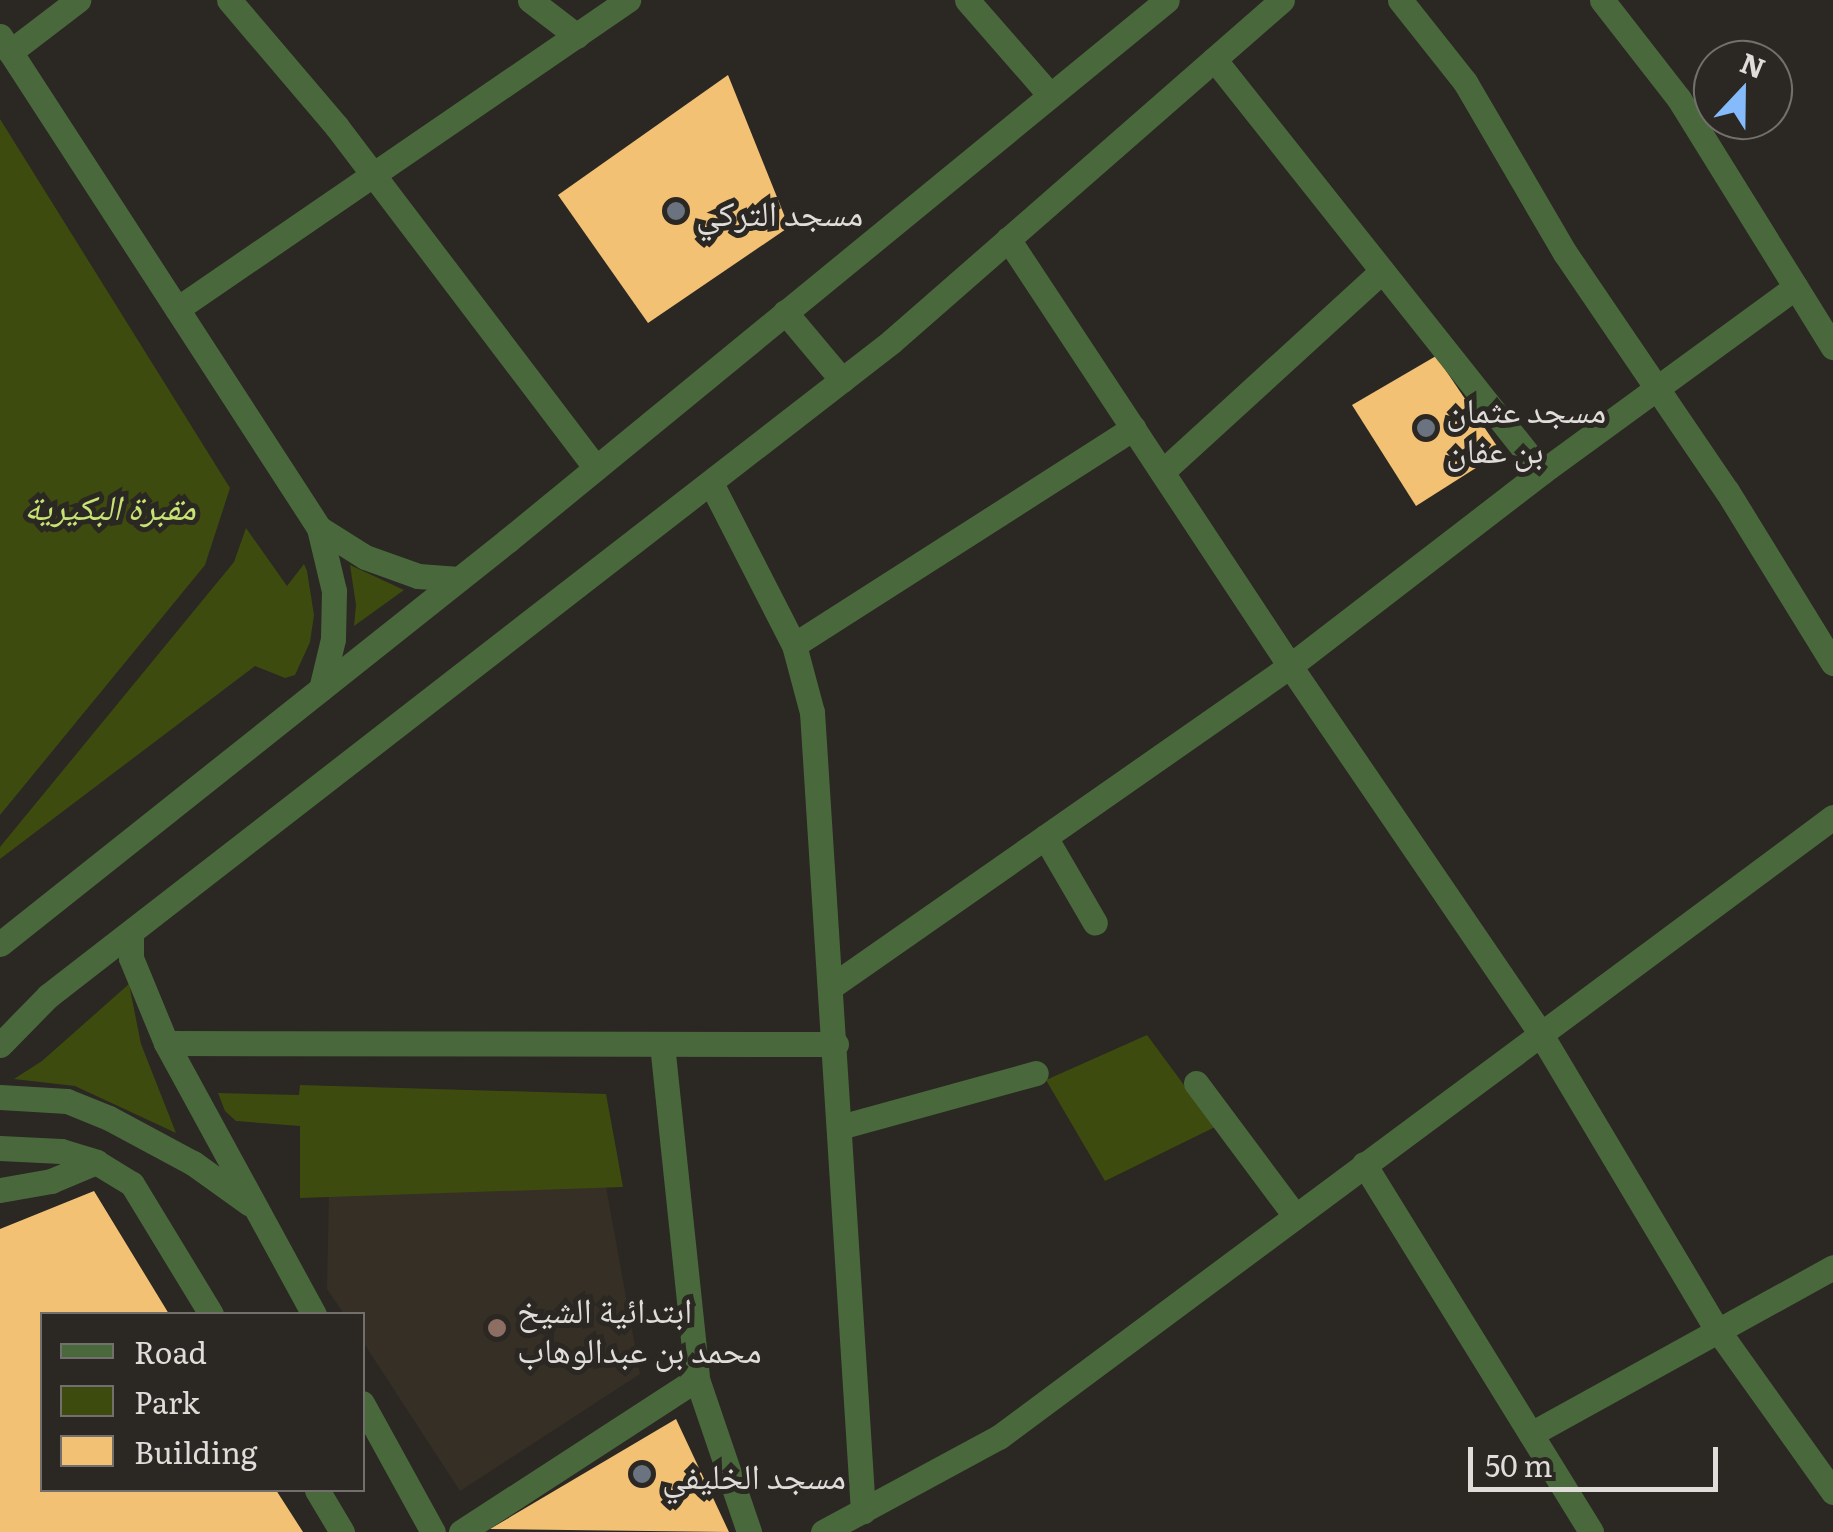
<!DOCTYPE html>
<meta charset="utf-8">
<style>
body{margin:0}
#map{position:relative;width:1833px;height:1532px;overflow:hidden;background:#2b2723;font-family:Literata,"Noto Naskh Arabic",serif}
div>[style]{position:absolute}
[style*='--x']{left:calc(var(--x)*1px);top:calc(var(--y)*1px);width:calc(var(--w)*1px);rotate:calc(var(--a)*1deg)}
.built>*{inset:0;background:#362f25}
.green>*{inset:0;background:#3e4b0e}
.building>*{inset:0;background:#f3c174}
.minor>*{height:25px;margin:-12.5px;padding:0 12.5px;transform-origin:12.5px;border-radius:12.5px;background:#49693c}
.dots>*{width:28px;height:28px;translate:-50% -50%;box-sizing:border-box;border:5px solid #2b2723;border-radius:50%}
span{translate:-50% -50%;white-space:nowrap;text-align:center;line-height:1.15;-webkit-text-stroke:10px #2b2723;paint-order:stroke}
.poi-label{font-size:35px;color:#dfdcd9}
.left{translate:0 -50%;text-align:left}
.park-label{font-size:35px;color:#c6e374;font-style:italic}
.legend{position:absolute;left:40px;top:1312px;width:325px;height:180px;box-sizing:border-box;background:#2b2723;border:2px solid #736f6c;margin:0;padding:12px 18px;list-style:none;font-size:30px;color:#dfdcd9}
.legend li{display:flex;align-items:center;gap:20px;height:50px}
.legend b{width:50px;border:2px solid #736f6c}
.north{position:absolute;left:1693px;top:40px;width:100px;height:100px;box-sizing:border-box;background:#2b2723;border:2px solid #736f6c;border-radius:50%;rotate:22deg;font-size:28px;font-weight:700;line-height:40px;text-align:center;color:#dfdcd9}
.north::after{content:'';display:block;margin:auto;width:35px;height:45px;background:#85bbfb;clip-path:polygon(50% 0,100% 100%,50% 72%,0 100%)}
.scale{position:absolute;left:1468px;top:1447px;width:250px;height:45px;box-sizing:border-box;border:5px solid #dfdcd9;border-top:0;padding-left:12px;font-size:30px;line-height:35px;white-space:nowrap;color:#dfdcd9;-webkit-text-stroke:8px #2b2723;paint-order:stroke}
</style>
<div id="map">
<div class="built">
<i style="clip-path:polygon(604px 1176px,640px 1374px,460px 1491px,363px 1342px,362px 1314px,344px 1314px,327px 1289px,329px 1189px)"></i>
</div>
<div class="green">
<i style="clip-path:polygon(0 119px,230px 488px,205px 565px,0 815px)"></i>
<i style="clip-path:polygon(246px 528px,287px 586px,304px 564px,307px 571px,314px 615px,310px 642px,295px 675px,285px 678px,255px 666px,0 859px,0 847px,234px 562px)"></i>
<i style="clip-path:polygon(350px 565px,404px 590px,354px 626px,356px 605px)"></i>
<i style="clip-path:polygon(129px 984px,141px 1044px,176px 1133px,75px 1086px,14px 1079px,42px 1061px)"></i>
<i style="clip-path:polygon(1147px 1035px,1215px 1127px,1105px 1181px,1046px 1080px)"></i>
<i style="clip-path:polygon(300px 1085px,606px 1094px,623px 1187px,300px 1198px,300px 1126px,236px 1121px,225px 1111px,218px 1093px,299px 1095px)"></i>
</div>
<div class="building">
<i style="clip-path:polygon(728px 75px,789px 227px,648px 323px,558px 195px)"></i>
<i style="clip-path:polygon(1436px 356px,1501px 452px,1416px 506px,1352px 405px)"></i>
<i style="clip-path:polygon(94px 1191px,169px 1314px,42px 1314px,42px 1490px,276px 1490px,303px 1532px,0 1532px,0 1229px)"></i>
<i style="clip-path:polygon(676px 1419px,729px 1532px,490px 1529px)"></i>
</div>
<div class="minor">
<i style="--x:229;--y:0;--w:167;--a:49.6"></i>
<i style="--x:337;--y:127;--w:428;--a:52.8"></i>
<i style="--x:530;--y:0;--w:59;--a:37.5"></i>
<i style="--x:967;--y:0;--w:126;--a:48.9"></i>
<i style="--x:1400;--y:0;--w:105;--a:51.6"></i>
<i style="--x:1465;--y:82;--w:198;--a:59.7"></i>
<i style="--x:1565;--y:253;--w:288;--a:55.8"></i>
<i style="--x:1727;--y:491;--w:202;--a:58.4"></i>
<i style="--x:1602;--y:0;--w:125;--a:52.1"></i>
<i style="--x:1679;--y:99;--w:292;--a:58.2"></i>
<i style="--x:0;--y:36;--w:586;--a:57.04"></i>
<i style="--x:319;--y:528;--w:65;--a:76.6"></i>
<i style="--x:334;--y:591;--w:48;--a:91.2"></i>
<i style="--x:333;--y:639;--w:51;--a:103.5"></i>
<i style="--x:10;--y:52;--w:86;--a:-37.4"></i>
<i style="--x:1008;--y:239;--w:512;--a:56.56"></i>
<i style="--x:1290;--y:666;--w:444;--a:55.7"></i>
<i style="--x:1540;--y:1033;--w:340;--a:59.2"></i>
<i style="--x:1714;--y:1325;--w:205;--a:54.5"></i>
<i style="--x:177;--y:309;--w:547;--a:-34.42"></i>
<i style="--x:785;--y:312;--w:89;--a:50"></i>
<i style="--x:1162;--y:472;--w:298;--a:-42.4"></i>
<i style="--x:1542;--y:472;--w:314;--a:-36.1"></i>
<i style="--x:711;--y:483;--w:182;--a:62.9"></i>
<i style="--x:794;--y:645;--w:69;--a:75"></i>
<i style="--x:812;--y:712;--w:801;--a:86.35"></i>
<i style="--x:319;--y:528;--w:54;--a:32.2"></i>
<i style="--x:365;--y:557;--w:56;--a:19.7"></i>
<i style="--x:418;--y:576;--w:41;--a:4.2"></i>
<i style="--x:794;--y:645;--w:403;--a:-32.6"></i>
<i style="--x:1045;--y:837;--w:99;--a:59.8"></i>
<i style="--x:131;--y:932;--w:26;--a:90"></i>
<i style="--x:131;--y:958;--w:92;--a:67.6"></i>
<i style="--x:166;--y:1043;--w:309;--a:61.4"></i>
<i style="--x:0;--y:944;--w:648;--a:-38.48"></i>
<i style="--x:507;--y:541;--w:853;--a:-39.34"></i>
<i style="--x:832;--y:986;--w:559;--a:-34.94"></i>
<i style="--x:1290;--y:666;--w:318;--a:-37.6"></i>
<i style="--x:1542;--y:472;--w:527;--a:-128.46"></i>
<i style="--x:166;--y:1043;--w:670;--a:0.09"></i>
<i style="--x:662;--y:1044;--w:337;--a:84"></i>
<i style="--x:697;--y:1379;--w:162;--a:71.2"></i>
<i style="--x:0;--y:1045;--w:69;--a:-45.6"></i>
<i style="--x:48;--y:996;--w:1068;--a:-37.81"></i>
<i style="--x:892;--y:341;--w:518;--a:-41.17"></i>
<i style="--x:1196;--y:1083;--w:166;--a:53.3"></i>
<i style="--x:0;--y:1097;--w:67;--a:3.4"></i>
<i style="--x:67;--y:1101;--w:45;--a:22"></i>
<i style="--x:109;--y:1118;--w:95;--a:28.2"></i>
<i style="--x:193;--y:1163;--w:70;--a:35.7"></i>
<i style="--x:840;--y:1127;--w:203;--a:-15.4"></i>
<i style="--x:0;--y:1148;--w:61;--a:2.8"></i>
<i style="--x:61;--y:1151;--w:37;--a:17"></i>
<i style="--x:96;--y:1162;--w:42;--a:31.4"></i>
<i style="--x:132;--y:1184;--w:152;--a:58.7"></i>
<i style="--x:1364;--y:1164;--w:432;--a:58.3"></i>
<i style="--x:0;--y:1190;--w:52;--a:-10"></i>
<i style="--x:51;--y:1181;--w:49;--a:-22.9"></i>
<i style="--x:362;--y:1403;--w:147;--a:61.2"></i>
<i style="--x:1531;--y:1434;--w:345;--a:-28.9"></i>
<i style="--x:317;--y:1490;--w:49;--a:59.2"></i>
<i style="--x:461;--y:1532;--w:281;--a:-33"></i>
<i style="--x:823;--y:1532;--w:200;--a:-28.4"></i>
<i style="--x:999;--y:1437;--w:1039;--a:-36.63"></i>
</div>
<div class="dots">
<i style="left:676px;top:211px;background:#6b7280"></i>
<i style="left:1426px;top:428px;background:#6b7280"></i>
<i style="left:497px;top:1328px;background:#8d6e63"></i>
<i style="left:642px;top:1474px;background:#6b7280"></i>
</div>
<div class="poi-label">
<span class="left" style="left:696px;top:211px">مسجد التركي</span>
<span class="left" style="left:1446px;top:428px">مسجد عثمان<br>بن عفان</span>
<span class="left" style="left:517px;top:1328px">ابتدائية الشيخ<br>محمد بن عبدالوهاب</span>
<span class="left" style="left:662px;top:1474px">مسجد الخليفي</span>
</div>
<div class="park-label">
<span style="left:110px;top:505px">مقبرة البكيرية</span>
</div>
<ul class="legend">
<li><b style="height:12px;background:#49693c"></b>Road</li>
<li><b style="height:28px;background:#3e4b0e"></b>Park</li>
<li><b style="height:28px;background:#f3c174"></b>Building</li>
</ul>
<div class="north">N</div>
<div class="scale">50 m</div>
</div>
